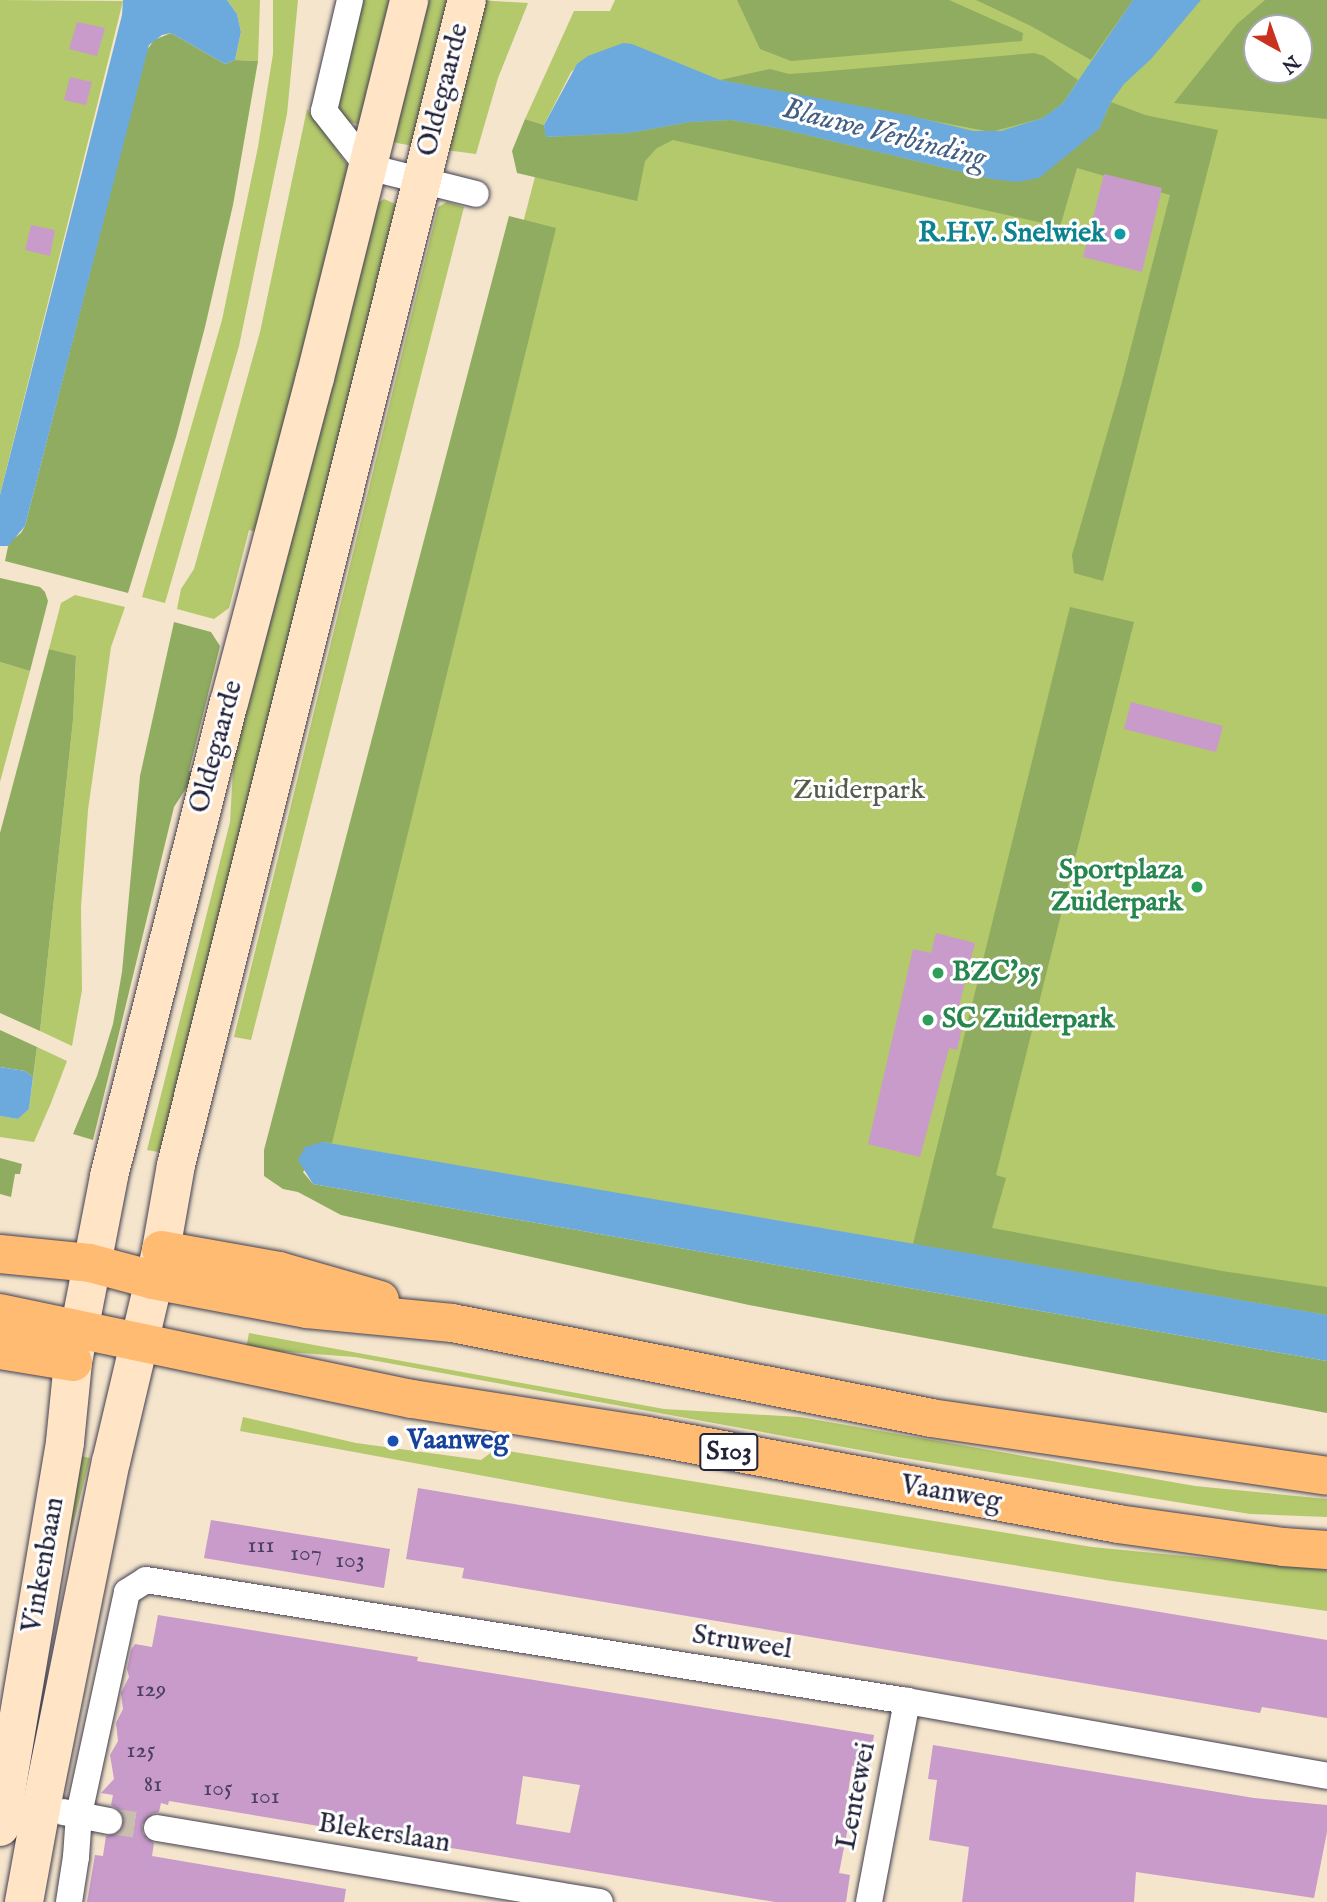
<!DOCTYPE html>
<style>
body{margin:0}
#map{position:relative;width:1327px;height:1902px;overflow:hidden;background:#f4e5cc;font-family:"IM FELL English",serif}
div>[style]{position:absolute}
[style*='--x']{left:calc(var(--x)*1px);top:calc(var(--y)*1px);width:calc(var(--w)*1px);rotate:calc(var(--a)*1deg)}
.green>*{inset:0;background:#b4c86c}
.forest>*{inset:0;background:#8fac60}
.water>*{inset:0;background:#6caade}
.building>*{inset:0;background:#c89bca}
.street-tunnel>*{height:26px;margin-top:-13px;transform-origin:0;background:repeating-linear-gradient(90deg,#cabeaf 0 26px,transparent 0 39px)}
.roads{filter:drop-shadow(0 0 2px #423f51) drop-shadow(0 0 2px #423f51)}
.street>*{height:26px;margin:-13px;padding:0 13px;transform-origin:13px;border-radius:13px;background:#fff}
.secondary>*{height:38px;margin:-19px;padding:0 19px;transform-origin:19px;border-radius:19px;background:#ffe4c6}
.highway>*{height:38px;margin:-19px;padding:0 19px;transform-origin:19px;border-radius:19px;background:#ffbb71}
.dots>*{width:19px;height:19px;translate:-50% -50%;box-sizing:border-box;border:4px solid #fff;border-radius:50%}
span{translate:-50% -50%;white-space:nowrap;text-align:center;line-height:1.15;-webkit-text-stroke:6px #fff;paint-order:stroke}
.number-label{font-size:24px;color:#4c405f}
.number-label span{-webkit-text-stroke-width:0}
.shield-label span{padding:2px 5px;background:#fff;border:2px solid;border-radius:5px;-webkit-text-stroke-width:0}
.shield-label{font-size:26px;color:#22223b;font-weight:700}
.street-label{font-size:28px;color:#22223b}
.culture-label{font-size:28px;color:#0d838f;font-weight:700}
.right{translate:-100% -50%;text-align:right}
.park-label{font-size:28px;color:#555c4c}
.leisure-label{font-size:28px;color:#27864d;font-weight:700}
.left{translate:0 -50%;text-align:left}
.transit-label{font-size:28px;color:#164399;font-weight:700}
.water-label{font-size:30px;color:#435f84;font-style:italic}
.north{position:absolute;left:1243px;top:14px;width:70px;height:70px;box-sizing:border-box;background:#fff;border:2px solid #a7a7b1;border-radius:50%;rotate:140deg;font-size:19px;font-weight:700;line-height:28px;text-align:center;color:#22223b}
.north::after{content:'';display:block;margin:auto;width:24px;height:32px;background:#c8321e;clip-path:polygon(50% 0,100% 100%,50% 72%,0 100%)}
</style>
<div id="map">
<div class="green">
<i style="clip-path:polygon(0 0,123px 1px,0 495px)"></i>
<i style="clip-path:polygon(227px 0,260px 0,258px 61px,235px 60px,241px 32px,237px 14px)"></i>
<i style="clip-path:polygon(273px 0,298px 0,287px 114px,239px 346px,165px 603px,142px 597px,222px 320px,258px 147px,273px 54px)"></i>
<i style="clip-path:polygon(362px 0,401px 0,370px 127px,341px 120px,335px 112px)"></i>
<i style="clip-path:polygon(419px 0,456px 0,413px 146px,392px 142px)"></i>
<i style="clip-path:polygon(476px 0,528px 3px,498px 78px,476px 154px,438px 149px)"></i>
<i style="clip-path:polygon(evenodd,615px 0,1327px 0,1327px 1354px,279px 1166px,538px 165px,588px 57px,571px 72px,544px 125px,525px 119px,574px 11px,610px 11px,615px 0,1257px 28px,1299px 28px,1299px 70px,1257px 70px,1257px 28px)"></i>
<i style="clip-path:polygon(307px 109px,357px 178px,257px 532px,249px 530px,229px 608px,214px 619px,177px 609px,181px 589px,194px 569px,260px 332px)"></i>
<i style="clip-path:polygon(384px 199px,400px 206px,175px 1155px,147px 1150px,230px 822px,234px 753px,368px 209px)"></i>
<i style="clip-path:polygon(447px 202px,464px 207px,251px 1040px,234px 1037px,438px 207px)"></i>
<i style="clip-path:polygon(75px 595px,125px 607px,111px 647px,88px 810px,81px 907px,82px 990px,72px 1046px,40px 1031px,73px 720px,76px 657px,49px 649px,61px 603px)"></i>
<i style="clip-path:polygon(0 662px,30px 671px,0 782px)"></i>
<i style="clip-path:polygon(37px 1047px,67px 1061px,51px 1103px,34px 1142px,0 1137px,0 1116px,18px 1119px,29px 1109px)"></i>
<i style="clip-path:polygon(249px 1333px,664px 1409px,800px 1417px,1195px 1486px,1327px 1499px,1327px 1517px,1250px 1514px,898px 1457px,355px 1357px,246px 1349px)"></i>
<i style="clip-path:polygon(243px 1417px,356px 1443px,481px 1460px,496px 1449px,1092px 1547px,1327px 1570px,1327px 1611px,1112px 1581px,625px 1502px,240px 1431px)"></i>
<i style="clip-path:polygon(75px 1455px,90px 1458px,47px 1629px)"></i>
</div>
<div class="forest">
<i style="clip-path:polygon(737px 0,949px 0,1023px 33px,1022px 41px,791px 61px,760px 49px)"></i>
<i style="clip-path:polygon(976px 0,1133px 0,1091px 60px,1031px 26px)"></i>
<i style="clip-path:polygon(evenodd,1265px 0,1327px 0,1327px 119px,1174px 103px,1237px 24px,1265px 0,1257px 28px,1299px 28px,1299px 70px,1257px 70px,1257px 28px)"></i>
<i style="clip-path:polygon(171px 33px,225px 64px,235px 60px,258px 61px,233px 205px,205px 327px,176px 437px,128px 593px,5px 561px,9px 542px,21px 533px,25px 526px,147px 50px,154px 40px)"></i>
<i style="clip-path:polygon(1034px 53px,1044px 56px,1078px 80px,1063px 103px,1043px 118px,991px 132px,720px 80px,770px 69px,789px 74px,818px 72px)"></i>
<i style="clip-path:polygon(1111px 102px,1145px 115px,1218px 130px,1103px 581px,1074px 573px,1072px 555px,1122px 382px,1170px 195px,1077px 168px,1060px 227px,673px 140px,657px 148px,645px 161px,637px 201px,517px 173px,512px 151px,525px 119px,544px 125px,547px 137px,629px 133px,690px 122px,731px 120px,777px 128px,992px 179px,1099px 129px)"></i>
<i style="clip-path:polygon(509px 216px,556px 228px,332px 1143px,323px 1142px,303px 1172px,313px 1184px,1327px 1361px,1327px 1413px,749px 1305px,341px 1215px,298px 1192px,283px 1189px,264px 1176px,264px 1150px)"></i>
<i style="clip-path:polygon(0 578px,40px 587px,45px 592px,48px 601px,30px 671px,0 662px)"></i>
<i style="clip-path:polygon(1070px 607px,1134px 622px,996px 1175px,1006px 1178px,992px 1228px,1222px 1271px,1327px 1287px,1327px 1315px,913px 1244px)"></i>
<i style="clip-path:polygon(174px 622px,211px 632px,220px 646px,189px 771px,196px 773px,174px 807px,93px 1140px,73px 1134px,97px 1076px,113px 1024px,122px 972px,140px 776px)"></i>
<i style="clip-path:polygon(49px 649px,76px 656px,73px 720px,40px 1031px,0 1013px,0 833px)"></i>
<i style="clip-path:polygon(0 1030px,37px 1047px,33px 1077px,25px 1071px,0 1067px)"></i>
<i style="clip-path:polygon(0 1158px,22px 1164px,20px 1174px,15px 1174px,11px 1197px,0 1194px)"></i>
</div>
<div class="water">
<i style="clip-path:polygon(123px 0,227px 0,237px 14px,241px 32px,235px 60px,225px 64px,171px 33px,162px 35px,149px 45px,25px 526px,8px 546px,0 546px,0 495px,122px 15px)"></i>
<i style="clip-path:polygon(1133px 0,1201px 0,1151px 59px,1124px 84px,1111px 102px,1099px 129px,1039px 178px,1017px 182px,992px 179px,777px 128px,731px 120px,690px 122px,629px 133px,546px 137px,544px 125px,577px 64px,588px 56px,623px 43px,632px 44px,720px 80px,908px 115px,973px 131px,1001px 131px,1043px 118px,1063px 103px)"></i>
<i style="clip-path:polygon(0 1067px,25px 1071px,33px 1077px,29px 1109px,18px 1119px,0 1116px)"></i>
<i style="clip-path:polygon(323px 1142px,1327px 1315px,1327px 1361px,313px 1184px,298px 1160px,305px 1147px)"></i>
</div>
<div class="building">
<i style="clip-path:polygon(77px 22px,105px 28px,97px 56px,69px 49px)"></i>
<i style="clip-path:polygon(70px 77px,92px 82px,86px 105px,64px 100px)"></i>
<i style="clip-path:polygon(1104px 174px,1162px 188px,1142px 272px,1083px 257px)"></i>
<i style="clip-path:polygon(31px 225px,55px 230px,50px 256px,25px 250px)"></i>
<i style="clip-path:polygon(1131px 702px,1223px 726px,1216px 752px,1124px 729px)"></i>
<i style="clip-path:polygon(936px 933px,975px 943px,954px 1026px,962px 1028px,957px 1050px,949px 1048px,920px 1157px,868px 1144px,913px 949px,931px 953px)"></i>
<i style="clip-path:polygon(418px 1488px,1327px 1640px,1327px 1718px,1262px 1707px,1260px 1713px,462px 1578px,464px 1568px,406px 1559px)"></i>
<i style="clip-path:polygon(211px 1520px,390px 1549px,384px 1588px,204px 1558px)"></i>
<i style="clip-path:polygon(evenodd,158px 1615px,418px 1657px,417px 1661px,874px 1735px,869px 1768px,852px 1766px,844px 1820px,849px 1822px,839px 1873px,850px 1875px,846px 1902px,775px 1902px,169px 1801px,168px 1805px,161px 1803px,159px 1812px,151px 1814px,142px 1825px,143px 1834px,154px 1843px,152px 1856px,346px 1889px,344px 1902px,87px 1902px,95px 1855px,103px 1856px,106px 1836px,120px 1832px,124px 1823px,120px 1810px,111px 1805px,113px 1795px,101px 1793px,114px 1779px,110px 1755px,118px 1741px,116px 1723px,123px 1709px,121px 1693px,129px 1677px,127px 1669px,131px 1650px,135px 1644px,152px 1647px,158px 1615px,523px 1776px,580px 1785px,570px 1833px,516px 1824px,523px 1776px)"></i>
<i style="clip-path:polygon(933px 1745px,1254px 1798px,1327px 1805px,1327px 1832px,1314px 1898px,1136px 1872px,1134px 1902px,962px 1902px,969px 1847px,929px 1840px,937px 1780px,928px 1779px)"></i>
</div>
<div class="street-tunnel">
<i style="--x:109;--y:1821;--w:49;--a:8.3"></i>
</div>
<div class="roads">
<div class="street">
<i style="--x:350;--y:0;--w:114;--a:103.2"></i>
<i style="--x:324;--y:111;--w:71;--a:51.8"></i>
<i style="--x:368;--y:167;--w:111;--a:14"></i>
<i style="--x:63;--y:1812;--w:47;--a:11.1"></i>
<i style="--x:157;--y:1828;--w:449;--a:9.5"></i>
<i style="--x:69;--y:1902;--w:46;--a:-81.2"></i>
<i style="--x:76;--y:1857;--w:43;--a:-86"></i>
<i style="--x:79;--y:1814;--w:227;--a:-77.8"></i>
<i style="--x:127;--y:1592;--w:22;--a:-32"></i>
<i style="--x:146;--y:1580;--w:771;--a:9.03"></i>
<i style="--x:907;--y:1701;--w:427;--a:10.1"></i>
<i style="--x:869;--y:1902;--w:205;--a:-79.3"></i>
</div>
<div class="secondary">
<i style="--x:0;--y:1827;--w:390;--a:-80.4"></i>
<i style="--x:65;--y:1442;--w:80;--a:-84.3"></i>
<i style="--x:73;--y:1362;--w:189;--a:-79"></i>
<i style="--x:109;--y:1176;--w:488;--a:-75.8"></i>
<i style="--x:229;--y:703;--w:336;--a:-75.2"></i>
<i style="--x:315;--y:378;--w:390;--a:-76"></i>
<i style="--x:24;--y:1902;--w:96;--a:-79.7"></i>
<i style="--x:41;--y:1808;--w:353;--a:-78.6"></i>
<i style="--x:111;--y:1462;--w:218;--a:-76.7"></i>
<i style="--x:161;--y:1250;--w:86;--a:-80"></i>
<i style="--x:176;--y:1165;--w:1201;--a:-75.98"></i>
</div>
<div class="highway">
<i style="--x:161;--y:1250;--w:120;--a:10.1"></i>
<i style="--x:279;--y:1271;--w:105;--a:16"></i>
<i style="--x:0;--y:1254;--w:90;--a:5.7"></i>
<i style="--x:90;--y:1263;--w:65;--a:15.1"></i>
<i style="--x:153;--y:1280;--w:157;--a:10.7"></i>
<i style="--x:307;--y:1309;--w:146;--a:5.5"></i>
<i style="--x:452;--y:1323;--w:488;--a:11.2"></i>
<i style="--x:931;--y:1418;--w:400;--a:8.3"></i>
<i style="--x:0;--y:1313;--w:421;--a:11.8"></i>
<i style="--x:412;--y:1399;--w:234;--a:8.9"></i>
<i style="--x:643;--y:1435;--w:483;--a:10.6"></i>
<i style="--x:1118;--y:1524;--w:167;--a:7.9"></i>
<i style="--x:1283;--y:1547;--w:44;--a:3.9"></i>
<i style="--x:0;--y:1350;--w:74;--a:9.3"></i>
</div>
</div>
<div class="dots">
<i style="left:1120px;top:234px;background:#0f9aa8"></i>
<i style="left:1197px;top:887px;background:#2e9e5b"></i>
<i style="left:938px;top:973px;background:#2e9e5b"></i>
<i style="left:928px;top:1020px;background:#2e9e5b"></i>
<i style="left:393px;top:1441px;background:#1a4fb4"></i>
</div>
<div class="number-label">
<span style="left:261px;top:1546px">111</span>
<span style="left:306px;top:1554px">107</span>
<span style="left:350px;top:1561px">103</span>
<span style="left:151px;top:1690px">129</span>
<span style="left:141px;top:1751px">125</span>
<span style="left:153px;top:1785px">81</span>
<span style="left:218px;top:1789px">105</span>
<span style="left:265px;top:1797px">101</span>
</div>
<div class="shield-label">
<span style="left:729px;top:1452px">S103</span>
</div>
<div class="street-label">
<span style="left:444px;top:90px;rotate:-76deg">Oldegaarde</span>
<span style="left:217px;top:747px;rotate:-75deg">Oldegaarde</span>
<span style="left:951px;top:1494px;rotate:10deg">Vaanweg</span>
<span style="left:44px;top:1565px;rotate:-80deg">Vinkenbaan</span>
<span style="left:742px;top:1643px;rotate:9deg">Struweel</span>
<span style="left:857px;top:1796px;rotate:-79deg">Lentewei</span>
<span style="left:384px;top:1834px;rotate:9deg">Blekerslaan</span>
</div>
<div class="culture-label">
<span class="right" style="left:1106px;top:234px">R.H.V. Snelwiek</span>
</div>
<div class="park-label">
<span style="left:859px;top:791px">Zuiderpark</span>
</div>
<div class="leisure-label">
<span class="right" style="left:1183px;top:887px">Sportplaza<br>Zuiderpark</span>
<span class="left" style="left:952px;top:973px">BZC'95</span>
<span class="left" style="left:942px;top:1020px">SC Zuiderpark</span>
</div>
<div class="transit-label">
<span class="left" style="left:407px;top:1441px">Vaanweg</span>
</div>
<div class="water-label">
<span style="left:884px;top:134px;rotate:14deg">Blauwe Verbinding</span>
</div>
<div class="north">N</div>
</div>
